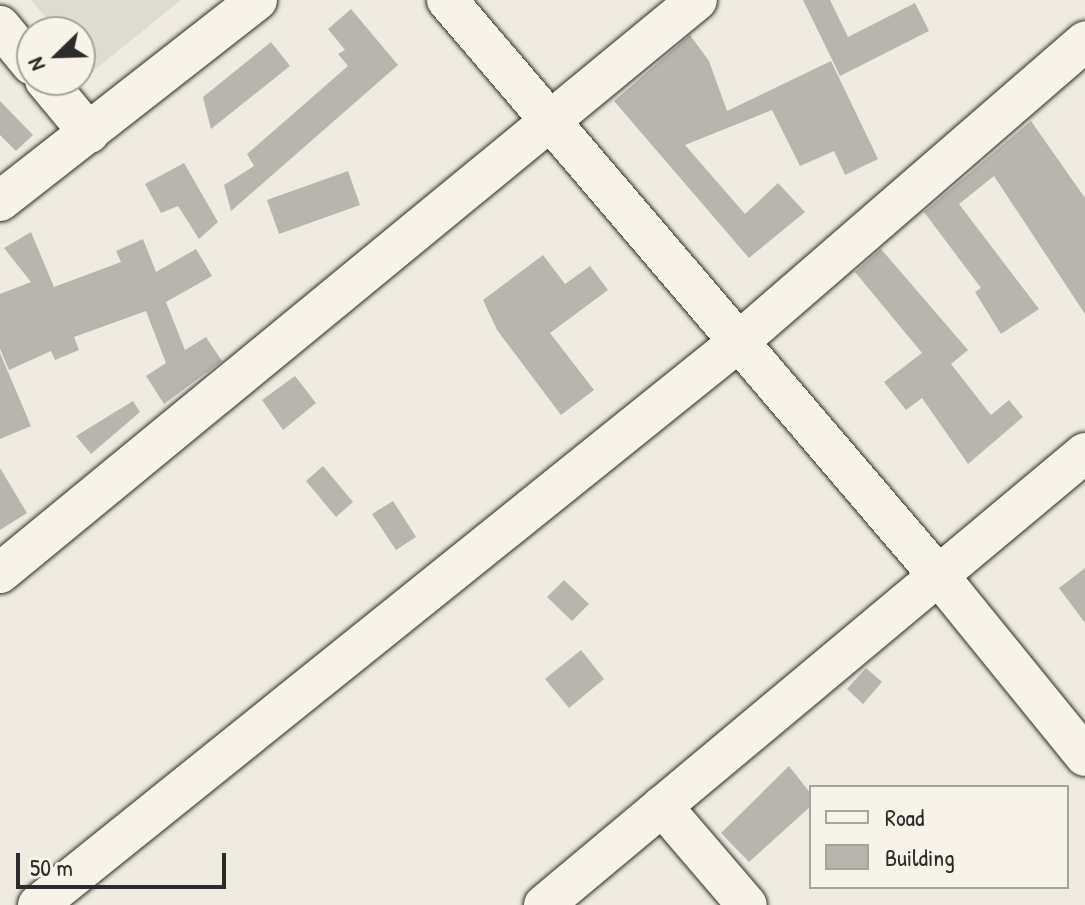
<!DOCTYPE html>
<style>
body{margin:0}
#map{position:relative;width:1085px;height:905px;overflow:hidden;background:#efebe0;font-family:"Patrick Hand",sans-serif}
div>[style]{position:absolute}
[style*='--x']{left:calc(var(--x)*1px);top:calc(var(--y)*1px);width:calc(var(--w)*1px);rotate:calc(var(--a)*1deg)}
.built>*{inset:0;background:#dedbd1}
.building>*{inset:0;background:#b8b5ae}
.roads{filter:drop-shadow(0 0 2px #2b2b2b) drop-shadow(0 0 2px #2b2b2b)}
.minor>*{height:40px;margin:-20px;padding:0 20px;transform-origin:20px;border-radius:20px;background:#f7f3e8}
span{translate:-50% -50%;white-space:nowrap;text-align:center;line-height:1.15;-webkit-text-stroke:6px #f7f3e8;paint-order:stroke}
.legend{position:absolute;left:809px;top:785px;width:260px;height:104px;box-sizing:border-box;background:#f7f3e8;border:2px solid #a5a39c;margin:0;padding:10px 14px;list-style:none;font-size:24px;color:#2b2b2b}
.legend li{display:flex;align-items:center;gap:16px;height:40px}
.legend b{width:40px;border:2px solid #a5a39c}
.north{position:absolute;left:16px;top:16px;width:80px;height:80px;box-sizing:border-box;background:#f7f3e8;border:2px solid #a5a39c;border-radius:50%;rotate:247deg;font-size:22px;font-weight:700;line-height:32px;text-align:center;color:#2b2b2b}
.north::after{content:'';display:block;margin:auto;width:28px;height:36px;background:#2b2b2b;clip-path:polygon(50% 0,100% 100%,50% 72%,0 100%)}
.scale{position:absolute;left:16px;top:853px;width:210px;height:36px;box-sizing:border-box;border:4px solid #2b2b2b;border-top:0;padding-left:10px;font-size:24px;line-height:28px;white-space:nowrap;color:#2b2b2b;-webkit-text-stroke:6px #f7f3e8;paint-order:stroke}
</style>
<div id="map">
<div class="built">
<i style="clip-path:polygon(31px 0,181px 0,92px 72px,80px 58px,80px 32px,58px 32px)"></i>
</div>
<div class="building">
<i style="clip-path:polygon(803px 0,830px 0,848px 37px,915px 3px,929px 31px,840px 76px)"></i>
<i style="clip-path:polygon(351px 9px,398px 65px,231px 211px,224px 185px,254px 166px,247px 154px,348px 66px,338px 54px,345px 50px,328px 29px)"></i>
<i style="clip-path:polygon(690px 35px,709px 61px,727px 111px,831px 61px,878px 159px,845px 175px,834px 151px,800px 166px,772px 110px,685px 145px,745px 214px,778px 183px,805px 212px,749px 258px,614px 101px)"></i>
<i style="clip-path:polygon(271px 42px,290px 66px,211px 129px,203px 97px)"></i>
<i style="clip-path:polygon(0 101px,33px 135px,16px 151px,0 135px)"></i>
<i style="clip-path:polygon(1031px 121px,1085px 198px,1085px 314px,994px 176px,959px 204px,1039px 309px,1001px 334px,975px 292px,981px 288px,924px 212px)"></i>
<i style="clip-path:polygon(184px 163px,218px 222px,199px 239px,178px 206px,161px 213px,145px 184px)"></i>
<i style="clip-path:polygon(348px 171px,360px 205px,279px 234px,267px 200px)"></i>
<i style="clip-path:polygon(31px 232px,54px 287px,121px 262px,116px 251px,143px 239px,156px 272px,196px 249px,212px 276px,166px 302px,185px 350px,206px 337px,222px 361px,164px 404px,146px 376px,166px 363px,146px 311px,74px 337px,79px 350px,55px 360px,51px 351px,9px 370px,0 349px,0 294px,31px 282px,4px 248px)"></i>
<i style="clip-path:polygon(881px 249px,968px 350px,951px 364px,991px 415px,1009px 400px,1023px 417px,968px 464px,922px 398px,906px 410px,884px 382px,922px 353px,855px 272px)"></i>
<i style="clip-path:polygon(543px 255px,565px 284px,590px 266px,608px 290px,550px 333px,594px 390px,561px 415px,497px 330px,483px 300px)"></i>
<i style="clip-path:polygon(0 353px,31px 426px,0 439px)"></i>
<i style="clip-path:polygon(295px 376px,316px 403px,283px 430px,262px 400px)"></i>
<i style="clip-path:polygon(133px 401px,140px 412px,91px 454px,76px 436px)"></i>
<i style="clip-path:polygon(323px 466px,353px 502px,336px 517px,306px 481px)"></i>
<i style="clip-path:polygon(0 468px,27px 513px,0 530px)"></i>
<i style="clip-path:polygon(393px 501px,416px 537px,396px 550px,372px 514px)"></i>
<i style="clip-path:polygon(1085px 568px,1085px 623px,1059px 588px)"></i>
<i style="clip-path:polygon(564px 580px,589px 604px,572px 621px,547px 597px)"></i>
<i style="clip-path:polygon(581px 650px,604px 679px,569px 708px,545px 679px)"></i>
<i style="clip-path:polygon(866px 668px,882px 682px,863px 704px,847px 689px)"></i>
<i style="clip-path:polygon(789px 766px,811px 794px,811px 806px,749px 862px,721px 833px)"></i>
</div>
<div class="roads">
<div class="minor">
<i style="--x:447;--y:0;--w:756;--a:49.51"></i>
<i style="--x:938;--y:575;--w:233;--a:50.9"></i>
<i style="--x:0;--y:26;--w:50;--a:50.6"></i>
<i style="--x:45;--y:80;--w:69;--a:50.3"></i>
<i style="--x:0;--y:201;--w:326;--a:-38"></i>
<i style="--x:0;--y:573;--w:902;--a:-39.42"></i>
<i style="--x:662;--y:806;--w:130;--a:49.4"></i>
<i style="--x:38;--y:905;--w:896;--a:-38.79"></i>
<i style="--x:736;--y:344;--w:462;--a:-40.9"></i>
<i style="--x:544;--y:905;--w:705;--a:-39.88"></i>
</div>
</div>
<ul class="legend">
<li><b style="height:10px;background:#f7f3e8"></b>Road</li>
<li><b style="height:22px;background:#b8b5ae"></b>Building</li>
</ul>
<div class="north">N</div>
<div class="scale">50 m</div>
</div>
